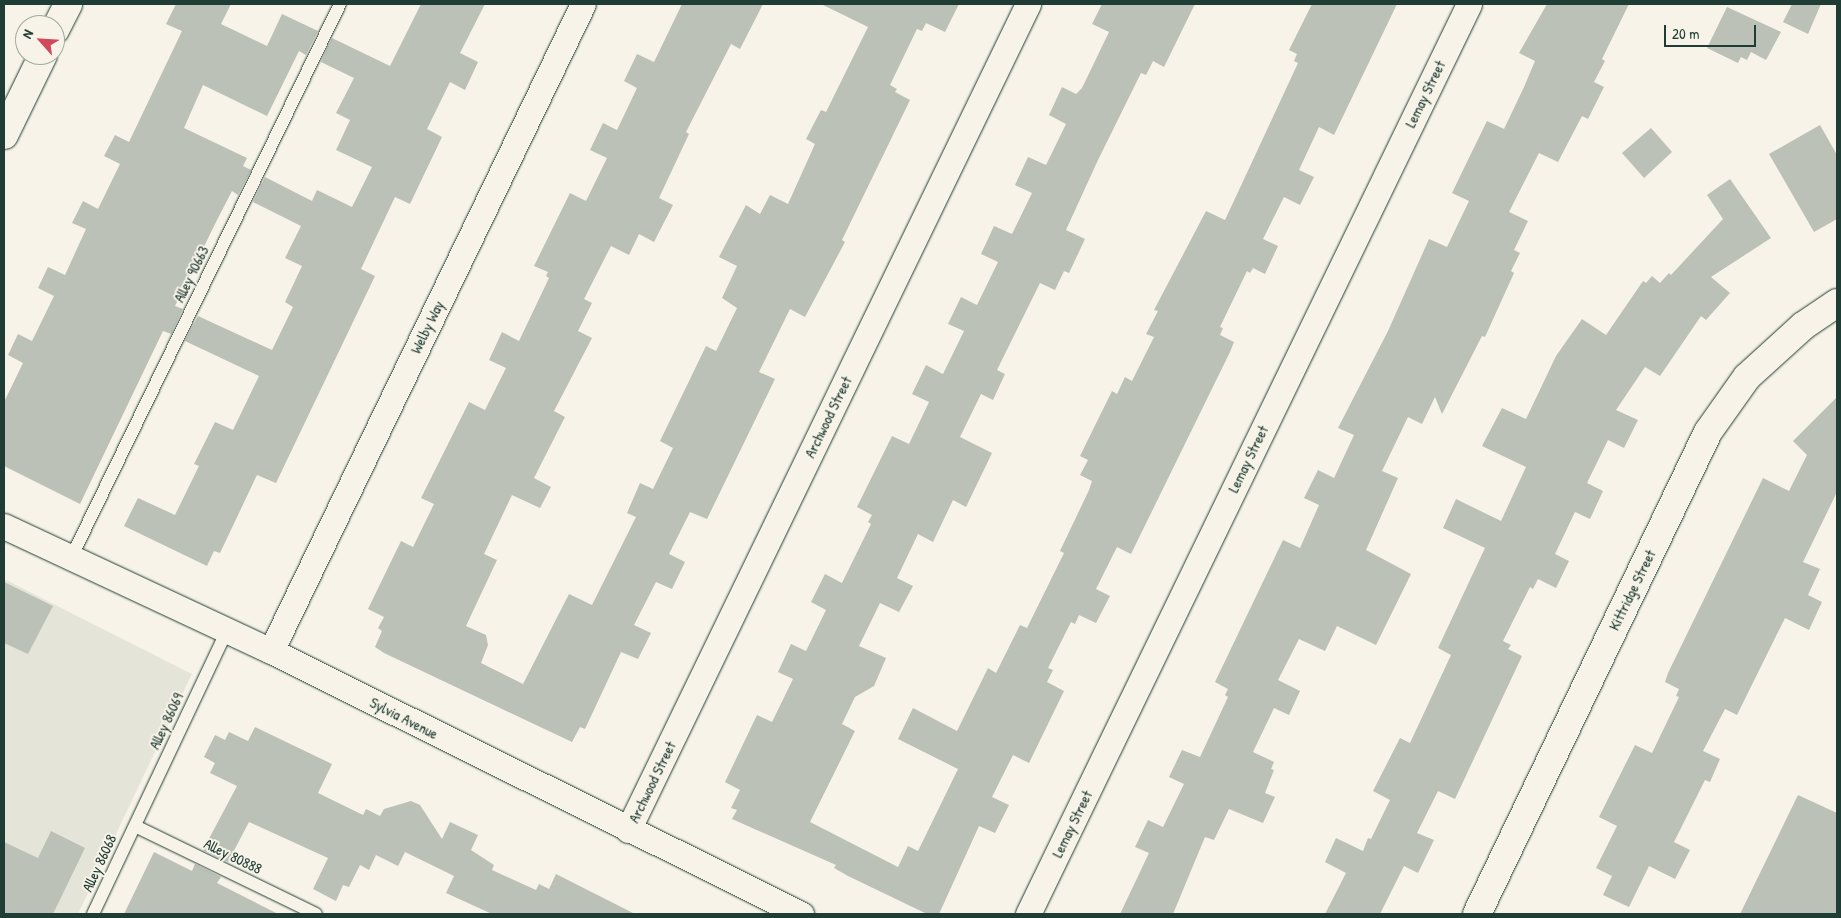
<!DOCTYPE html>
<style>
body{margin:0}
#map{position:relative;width:1841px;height:918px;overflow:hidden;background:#f7f3e8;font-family:"Patrick Hand",sans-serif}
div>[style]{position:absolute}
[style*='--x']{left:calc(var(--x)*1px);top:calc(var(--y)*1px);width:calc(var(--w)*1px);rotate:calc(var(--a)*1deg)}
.built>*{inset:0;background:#e5e4d9}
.building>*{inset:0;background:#bbc1b6}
.roads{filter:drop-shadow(0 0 1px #1f3d34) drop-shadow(0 0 1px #1f3d34)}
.service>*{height:12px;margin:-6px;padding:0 6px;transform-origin:6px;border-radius:6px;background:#f7f3e8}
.minor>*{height:25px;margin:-12.5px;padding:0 12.5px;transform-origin:12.5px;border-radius:12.5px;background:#f7f3e8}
.tertiary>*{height:28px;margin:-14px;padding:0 14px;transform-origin:14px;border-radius:14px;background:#f7f3e8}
.secondary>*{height:28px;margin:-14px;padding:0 14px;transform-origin:14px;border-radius:14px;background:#f7f3e8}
span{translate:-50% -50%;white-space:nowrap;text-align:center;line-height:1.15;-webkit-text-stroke:4px #f7f3e8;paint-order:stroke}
.street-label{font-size:15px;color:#1f3d34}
.frame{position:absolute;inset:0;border:5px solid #1f3d34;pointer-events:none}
.north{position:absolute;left:15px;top:15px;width:50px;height:50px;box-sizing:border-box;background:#f7f3e8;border:1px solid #a1aaa0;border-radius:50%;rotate:296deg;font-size:14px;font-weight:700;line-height:20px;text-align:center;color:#1f3d34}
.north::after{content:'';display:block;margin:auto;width:18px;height:22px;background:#d1495b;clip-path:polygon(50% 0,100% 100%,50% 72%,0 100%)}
.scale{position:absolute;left:1664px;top:25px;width:92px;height:22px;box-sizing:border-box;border:2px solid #1f3d34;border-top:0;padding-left:6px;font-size:15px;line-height:18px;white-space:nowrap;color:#1f3d34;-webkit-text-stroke:4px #f7f3e8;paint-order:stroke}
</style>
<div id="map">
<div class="built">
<i style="clip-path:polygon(4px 579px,192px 674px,78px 914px,4px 914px)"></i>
</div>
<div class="building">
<i style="clip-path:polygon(176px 4px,231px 4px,221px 24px,267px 46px,282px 14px,318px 31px,306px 55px,299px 51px,267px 116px,203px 85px,184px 128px,247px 158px,243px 166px,251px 170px,238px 195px,232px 191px,215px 224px,175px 306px,183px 309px,171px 334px,163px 331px,80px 504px,4px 466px,4px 402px,23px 363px,8px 355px,18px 334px,32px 341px,54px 296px,38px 288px,48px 267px,65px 275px,86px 229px,72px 223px,83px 201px,98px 209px,120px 164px,104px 156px,115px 135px,129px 142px,182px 31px,166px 24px)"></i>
<i style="clip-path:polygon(421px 4px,485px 4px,460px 53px,478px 62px,465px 90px,450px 82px,427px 129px,442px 137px,410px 204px,395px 197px,361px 269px,375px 276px,276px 483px,257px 475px,220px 553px,214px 551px,207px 566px,124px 526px,138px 498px,175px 515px,199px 466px,194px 464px,215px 422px,233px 430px,259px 376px,185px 341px,198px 316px,272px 350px,293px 307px,285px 302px,302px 266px,285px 258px,301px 226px,253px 202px,265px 177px,312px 201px,317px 190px,352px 207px,372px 167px,336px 150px,350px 120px,336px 113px,354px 78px,321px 62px,332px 38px,390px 66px)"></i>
<i style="clip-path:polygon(682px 4px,763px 4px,740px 49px,731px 44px,686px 132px,689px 134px,659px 198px,673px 205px,654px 242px,639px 234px,629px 255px,611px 246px,584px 299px,592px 303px,578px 331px,592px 338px,554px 411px,565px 417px,534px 478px,551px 487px,540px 508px,512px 495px,484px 554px,497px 560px,466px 626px,486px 635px,488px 645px,481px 663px,523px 684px,569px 594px,592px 605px,636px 517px,627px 513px,640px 483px,653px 489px,673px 448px,660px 441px,706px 346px,716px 351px,737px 308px,722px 298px,737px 266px,719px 257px,746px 205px,760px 214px,770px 195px,788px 204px,815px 144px,806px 139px,821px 110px,826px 112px,868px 27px,821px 4px,959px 4px,945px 32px,926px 23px,922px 31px,917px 29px,890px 85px,897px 89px,895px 92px,910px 100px,842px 240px,845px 242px,805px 317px,790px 309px,759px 372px,775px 379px,707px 519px,690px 512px,669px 554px,685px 562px,672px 589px,656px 582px,634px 625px,651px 633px,638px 659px,621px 652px,585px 729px,580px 727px,572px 742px,384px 653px,375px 647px,382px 631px,378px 628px,384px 617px,368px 609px,401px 541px,413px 547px,434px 504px,421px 498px,469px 402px,485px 410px,506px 368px,489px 360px,502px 332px,519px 341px,549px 278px,546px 276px,548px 272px,534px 266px,570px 193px,586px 201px,607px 158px,590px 150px,603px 123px,617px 130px,637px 88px,624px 81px,637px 54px,654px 62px)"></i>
<i style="clip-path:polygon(1102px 4px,1195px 4px,1164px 67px,1153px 61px,1146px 75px,1141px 73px,1098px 160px,1066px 230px,1085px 239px,1069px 273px,1064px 271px,1055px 290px,1040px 283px,997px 370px,1005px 374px,993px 400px,981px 394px,960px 437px,992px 453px,966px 507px,953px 500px,933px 542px,918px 534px,897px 578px,913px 586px,899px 612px,880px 603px,859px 646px,886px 658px,874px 686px,855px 697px,842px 724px,855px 731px,810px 822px,898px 867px,908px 846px,918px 851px,958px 769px,898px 739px,913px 708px,957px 731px,988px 668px,996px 673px,1020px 625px,1027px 628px,1064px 553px,1060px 551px,1089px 490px,1092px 481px,1080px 475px,1088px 460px,1080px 456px,1112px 391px,1117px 394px,1125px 377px,1132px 381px,1154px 337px,1146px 334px,1158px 311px,1154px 310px,1206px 211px,1225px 220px,1298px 63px,1294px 61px,1297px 54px,1289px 50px,1312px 4px,1397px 4px,1334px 135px,1319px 127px,1299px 170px,1314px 177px,1300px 205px,1284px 197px,1263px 239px,1278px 246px,1265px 274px,1253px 268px,1250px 273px,1247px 271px,1220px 327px,1223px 328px,1220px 335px,1234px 342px,1230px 352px,1131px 554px,1117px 547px,1096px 589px,1110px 596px,1096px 623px,1079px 615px,1075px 624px,1071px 622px,1048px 668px,1053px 670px,1047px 682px,1064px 691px,1029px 763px,1013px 755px,992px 797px,1009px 805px,995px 833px,979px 826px,939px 914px,927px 914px,848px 876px,834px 868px,836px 865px,732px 819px,737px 810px,731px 808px,740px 790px,725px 782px,757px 715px,772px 722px,793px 679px,778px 672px,791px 644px,806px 651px,826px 610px,811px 602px,825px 574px,842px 583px,871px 524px,868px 522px,872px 515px,857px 507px,892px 436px,909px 444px,929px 402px,912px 394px,926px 365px,943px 374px,964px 331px,948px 324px,961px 297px,977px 305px,998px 262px,981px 254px,994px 226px,1012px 234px,1032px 193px,1015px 185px,1028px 157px,1046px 165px,1066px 124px,1049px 115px,1062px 87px,1076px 94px,1082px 88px,1109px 32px,1092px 24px)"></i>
<i style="clip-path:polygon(1547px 4px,1629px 4px,1602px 59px,1605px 61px,1594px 82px,1604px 87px,1588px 119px,1582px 116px,1558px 162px,1539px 153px,1509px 212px,1528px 221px,1514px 250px,1520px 253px,1511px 271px,1514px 273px,1485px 337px,1482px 336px,1442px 414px,1435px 397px,1422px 424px,1408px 417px,1382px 471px,1398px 478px,1366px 550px,1411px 574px,1376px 645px,1337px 626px,1325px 651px,1299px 639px,1278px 680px,1300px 691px,1289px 715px,1274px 708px,1253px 752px,1274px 762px,1271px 769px,1274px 770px,1265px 793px,1275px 797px,1263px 823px,1229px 809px,1214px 840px,1205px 837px,1173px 914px,1120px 914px,1149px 853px,1135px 847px,1148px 820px,1163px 827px,1184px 784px,1169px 777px,1182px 750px,1200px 757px,1228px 697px,1225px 695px,1228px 689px,1215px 682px,1283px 540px,1300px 548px,1319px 505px,1304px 498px,1318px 470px,1334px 478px,1354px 435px,1338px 428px,1388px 331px,1429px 239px,1447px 247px,1469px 201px,1452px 193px,1465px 166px,1487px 121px,1504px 129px,1524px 87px,1535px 61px,1519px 53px)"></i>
<i style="clip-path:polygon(1792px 4px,1821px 4px,1808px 34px,1783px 22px)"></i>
<i style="clip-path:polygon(1727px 7px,1781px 32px,1766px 60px,1751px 52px,1747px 60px,1741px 57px,1738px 63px,1707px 48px)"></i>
<i style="clip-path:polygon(1820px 125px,1837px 155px,1837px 219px,1814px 232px,1769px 154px)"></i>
<i style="clip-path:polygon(1651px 128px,1672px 152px,1644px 178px,1622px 153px)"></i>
<i style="clip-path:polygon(1730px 179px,1771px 238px,1711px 277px,1730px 293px,1706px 320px,1701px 316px,1660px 376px,1645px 367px,1616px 410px,1638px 420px,1624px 448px,1608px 440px,1587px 483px,1603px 491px,1590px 519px,1575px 512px,1555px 554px,1569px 561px,1556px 588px,1538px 579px,1533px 589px,1530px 587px,1503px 641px,1511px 645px,1508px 649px,1522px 656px,1455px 799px,1438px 791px,1417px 833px,1434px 840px,1418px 873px,1404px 866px,1380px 914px,1325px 914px,1346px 873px,1325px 862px,1336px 838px,1363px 851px,1368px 838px,1371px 839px,1390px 800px,1373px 791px,1400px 738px,1410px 743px,1451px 655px,1438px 648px,1485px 548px,1443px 528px,1456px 499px,1501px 521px,1526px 467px,1482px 446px,1502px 408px,1526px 419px,1556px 356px,1582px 319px,1606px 335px,1643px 281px,1646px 283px,1652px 276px,1660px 283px,1669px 273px,1671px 275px,1723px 219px,1707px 195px)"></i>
<i style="clip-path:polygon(1837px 397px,1837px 492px,1803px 562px,1820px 569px,1808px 595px,1822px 602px,1809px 630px,1785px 618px,1737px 715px,1725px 709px,1703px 751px,1720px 759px,1710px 782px,1705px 780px,1674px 842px,1690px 850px,1675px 879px,1649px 866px,1629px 907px,1603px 895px,1612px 876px,1596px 868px,1617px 826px,1599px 817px,1635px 745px,1652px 753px,1679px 697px,1676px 696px,1679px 689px,1665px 682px,1668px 673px,1763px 478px,1789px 491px,1807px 455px,1793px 441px)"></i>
<i style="clip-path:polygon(4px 582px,53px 606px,28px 654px,4px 643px)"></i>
<i style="clip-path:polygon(255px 727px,332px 764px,318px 793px,363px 815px,366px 809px,380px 816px,384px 809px,411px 801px,420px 805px,442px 839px,450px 822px,478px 835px,471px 850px,494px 865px,492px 870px,536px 890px,539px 884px,549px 889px,556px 874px,635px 914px,492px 914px,446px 893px,454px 876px,405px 852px,398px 866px,376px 855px,369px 870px,360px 865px,349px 887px,343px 885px,336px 901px,313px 889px,328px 858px,249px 822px,228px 862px,203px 850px,237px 786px,210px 773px,215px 763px,204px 757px,215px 735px,225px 740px,229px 732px,248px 741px)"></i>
<i style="clip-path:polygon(1798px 795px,1837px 813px,1837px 914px,1740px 914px)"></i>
<i style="clip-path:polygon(51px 831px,85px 848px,53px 914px,4px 914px,4px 842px,38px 858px)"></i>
<i style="clip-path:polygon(154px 852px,192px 871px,195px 864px,221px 877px,217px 883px,278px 914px,124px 914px)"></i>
</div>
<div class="roads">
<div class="service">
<i style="--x:71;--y:558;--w:616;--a:-64.1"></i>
<i style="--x:135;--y:826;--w:201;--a:25.9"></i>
<i style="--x:93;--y:914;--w:314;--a:-64.7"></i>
</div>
<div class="minor">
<i style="--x:4;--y:526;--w:295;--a:25.1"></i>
<i style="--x:271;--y:651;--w:592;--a:26.39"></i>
<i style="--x:271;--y:651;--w:718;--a:-64.26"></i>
<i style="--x:628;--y:830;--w:918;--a:-64.16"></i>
<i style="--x:1028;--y:914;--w:1011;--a:-64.14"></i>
</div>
<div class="tertiary">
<i style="--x:1477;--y:914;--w:534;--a:-64.39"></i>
<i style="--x:1708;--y:432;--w:67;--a:-54.7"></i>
<i style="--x:1747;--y:377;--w:76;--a:-42.3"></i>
<i style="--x:1803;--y:326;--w:41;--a:-34.1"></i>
</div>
<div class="secondary">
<i style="--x:55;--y:30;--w:29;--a:-63"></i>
<i style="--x:4;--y:135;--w:89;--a:-64"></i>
</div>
</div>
<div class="street-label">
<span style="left:1425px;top:94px;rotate:-64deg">Lemay Street</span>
<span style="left:191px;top:274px;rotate:-64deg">Alley 90663</span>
<span style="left:427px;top:327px;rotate:-64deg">Welby Way</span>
<span style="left:828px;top:417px;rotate:-64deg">Archwood Street</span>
<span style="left:1248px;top:459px;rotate:-64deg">Lemay Street</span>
<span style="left:1632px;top:590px;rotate:-64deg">Kittridge Street</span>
<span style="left:404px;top:718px;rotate:27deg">Sylvia Avenue</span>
<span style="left:166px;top:721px;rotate:-65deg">Alley 86069</span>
<span style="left:652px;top:782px;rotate:-64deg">Archwood Street</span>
<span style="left:1072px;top:824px;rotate:-64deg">Lemay Street</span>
<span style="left:233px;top:856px;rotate:26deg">Alley 80888</span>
<span style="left:99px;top:863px;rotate:-65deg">Alley 86068</span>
</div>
<div class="frame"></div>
<div class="north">N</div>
<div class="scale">20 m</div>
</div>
